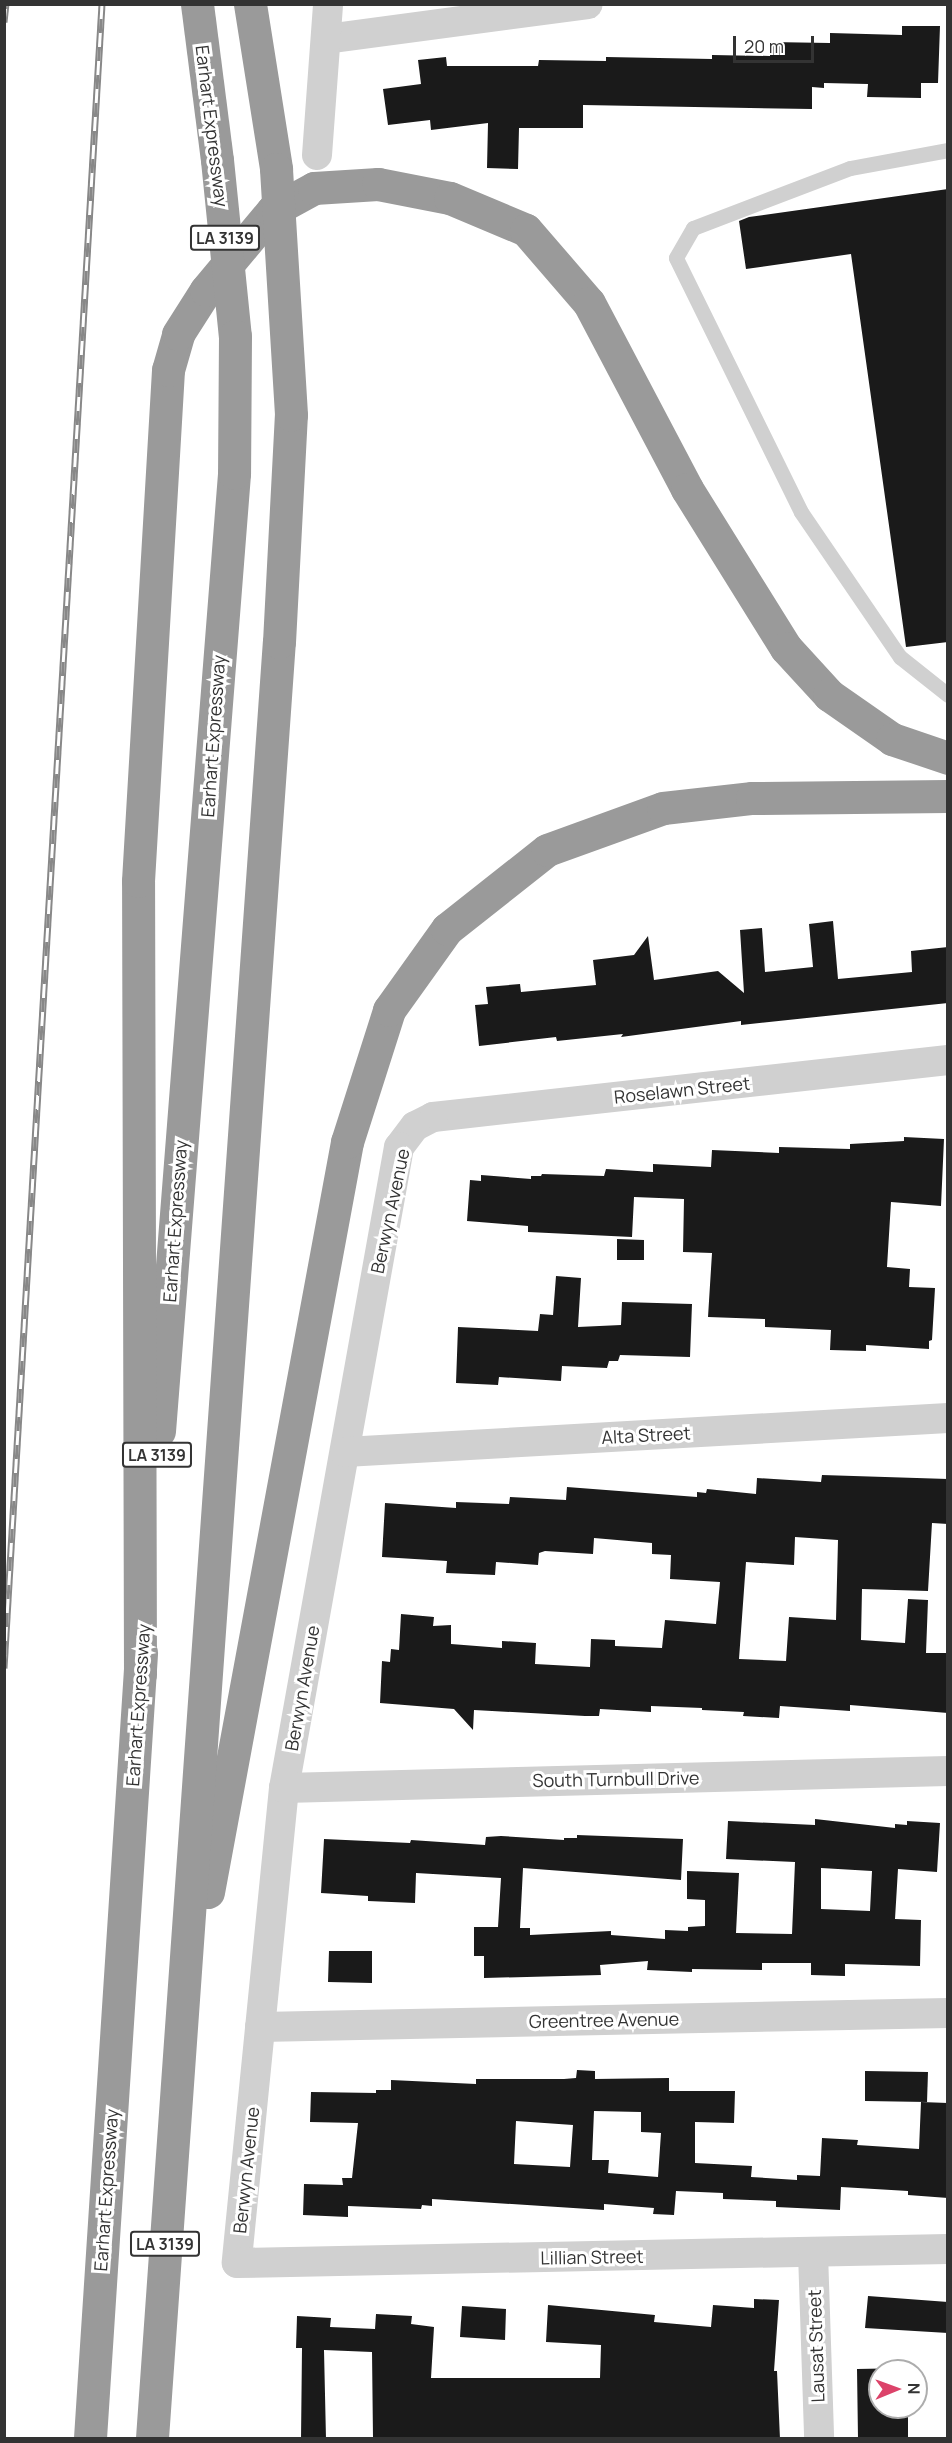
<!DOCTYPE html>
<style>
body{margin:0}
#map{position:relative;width:952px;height:2443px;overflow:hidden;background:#fff;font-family:Manrope,sans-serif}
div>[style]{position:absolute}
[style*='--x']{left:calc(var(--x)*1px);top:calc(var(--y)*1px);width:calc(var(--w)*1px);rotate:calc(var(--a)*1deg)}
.building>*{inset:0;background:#1a1a1a}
.lane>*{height:15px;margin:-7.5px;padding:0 7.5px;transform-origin:7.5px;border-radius:7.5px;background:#d0d0d0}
.street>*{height:30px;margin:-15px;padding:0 15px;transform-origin:15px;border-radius:15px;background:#d0d0d0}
.highway>*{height:33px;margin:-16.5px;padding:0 16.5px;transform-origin:16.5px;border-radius:16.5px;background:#9a9a9a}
.rail>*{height:7px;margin-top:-3.5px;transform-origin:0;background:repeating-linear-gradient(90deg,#fff 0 14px,#888 0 28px);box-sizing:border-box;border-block:2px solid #888}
.highway-bridge>*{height:33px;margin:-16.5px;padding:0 16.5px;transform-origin:16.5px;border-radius:16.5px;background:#9a9a9a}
span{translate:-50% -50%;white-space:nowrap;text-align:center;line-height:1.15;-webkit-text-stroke:6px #fff;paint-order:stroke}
.shield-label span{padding:2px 4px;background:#fff;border:2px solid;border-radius:4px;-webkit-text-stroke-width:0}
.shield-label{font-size:16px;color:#333;font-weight:700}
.street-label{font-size:18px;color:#333}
.frame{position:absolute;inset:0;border:6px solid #333;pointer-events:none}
.north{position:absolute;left:868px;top:2359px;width:60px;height:60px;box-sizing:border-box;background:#fff;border:2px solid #adadad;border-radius:50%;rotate:89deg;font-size:16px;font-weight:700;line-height:24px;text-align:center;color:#333}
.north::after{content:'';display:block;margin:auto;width:21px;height:27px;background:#dc436a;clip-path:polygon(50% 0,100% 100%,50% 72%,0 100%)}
.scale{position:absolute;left:733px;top:36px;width:81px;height:27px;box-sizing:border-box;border:3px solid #333;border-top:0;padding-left:8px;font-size:18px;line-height:21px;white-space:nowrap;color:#333;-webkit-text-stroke:4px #fff;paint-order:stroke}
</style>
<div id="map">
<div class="building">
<i style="clip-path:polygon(902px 26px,940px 26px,938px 83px,921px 83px,921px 98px,867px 97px,868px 84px,824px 83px,824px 88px,812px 87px,812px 109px,583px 105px,583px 128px,519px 128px,518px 169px,487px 168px,488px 123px,431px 130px,430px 120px,388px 125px,383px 89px,421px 84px,418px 60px,446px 57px,447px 66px,538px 66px,539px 60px,606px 61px,606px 57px,712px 59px,712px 55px,770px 56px,770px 42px,830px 43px,830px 33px,902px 35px)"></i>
<i style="clip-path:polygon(948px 189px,948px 642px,906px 647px,851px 254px,746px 269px,739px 221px,749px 217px)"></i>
<i style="clip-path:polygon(833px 921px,838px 979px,912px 972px,911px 951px,948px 947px,948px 1003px,741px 1025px,741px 1021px,621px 1037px,623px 1034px,557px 1041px,556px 1037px,479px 1046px,475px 1005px,488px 1004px,486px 987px,520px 984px,521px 992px,596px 985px,593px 960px,634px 955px,648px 936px,654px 980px,718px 971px,744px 993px,740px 930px,762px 928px,765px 972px,813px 967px,809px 924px)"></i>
<i style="clip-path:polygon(904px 1137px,944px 1139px,941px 1206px,891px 1202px,887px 1267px,910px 1269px,909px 1287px,935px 1288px,932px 1340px,929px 1341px,929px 1349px,866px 1345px,866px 1351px,830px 1350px,831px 1330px,765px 1327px,765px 1319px,708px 1317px,712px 1253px,683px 1252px,684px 1199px,634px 1197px,632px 1237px,528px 1232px,528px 1226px,467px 1221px,470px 1180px,481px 1181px,481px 1175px,531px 1179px,531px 1176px,541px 1176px,542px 1174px,604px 1176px,606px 1169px,653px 1172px,653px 1164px,711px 1167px,712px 1150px,779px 1153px,779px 1147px,850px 1149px,850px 1144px,904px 1141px)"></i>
<i style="clip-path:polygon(617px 1239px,644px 1240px,644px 1260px,617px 1260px)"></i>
<i style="clip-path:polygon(556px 1276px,581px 1278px,578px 1327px,621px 1325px,622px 1302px,692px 1304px,690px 1357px,620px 1355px,618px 1361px,609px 1361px,607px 1368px,562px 1366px,561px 1381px,499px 1377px,498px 1385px,456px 1383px,458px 1327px,538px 1331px,540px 1314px,553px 1315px)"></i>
<i style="clip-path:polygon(evenodd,822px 1475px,948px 1479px,948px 1524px,932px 1523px,928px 1591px,862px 1589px,861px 1640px,905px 1643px,908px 1599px,928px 1600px,926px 1653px,948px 1653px,948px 1713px,850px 1705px,850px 1711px,780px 1706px,779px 1718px,743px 1716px,744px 1712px,702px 1710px,702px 1708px,651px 1706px,651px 1712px,600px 1709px,599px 1716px,585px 1716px,474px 1710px,473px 1730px,454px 1709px,380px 1703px,382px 1661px,390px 1662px,391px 1649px,399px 1650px,401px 1614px,434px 1617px,433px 1626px,451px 1625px,451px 1644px,502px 1648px,502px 1641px,536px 1643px,535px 1664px,590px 1667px,591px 1639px,615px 1640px,615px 1646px,662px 1648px,665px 1620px,716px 1624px,720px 1582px,670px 1579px,671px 1555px,652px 1554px,652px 1543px,594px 1538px,593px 1554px,545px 1551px,539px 1553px,538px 1565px,496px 1562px,495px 1575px,446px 1573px,447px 1561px,382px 1557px,385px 1503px,456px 1508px,456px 1502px,509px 1504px,510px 1497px,566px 1500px,567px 1487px,697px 1497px,697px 1492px,706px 1493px,707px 1489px,756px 1494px,757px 1478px,821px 1482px,822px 1475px,795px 1537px,838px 1540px,836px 1620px,789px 1617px,786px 1661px,739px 1659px,746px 1562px,794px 1565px,795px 1537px)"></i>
<i style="clip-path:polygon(evenodd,815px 1819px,895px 1828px,895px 1824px,907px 1825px,907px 1821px,940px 1823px,937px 1872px,898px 1869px,895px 1919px,921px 1920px,920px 1966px,845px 1964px,845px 1976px,811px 1975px,811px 1963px,762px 1963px,762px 1970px,692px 1969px,692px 1972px,647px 1970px,648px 1961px,600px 1965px,601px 1975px,484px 1978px,484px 1956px,474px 1956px,474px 1927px,498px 1927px,501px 1878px,416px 1873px,415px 1903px,368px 1901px,368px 1896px,321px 1893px,324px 1839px,410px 1843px,411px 1840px,485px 1845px,486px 1837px,501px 1836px,564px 1840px,564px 1838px,577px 1838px,577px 1835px,683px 1839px,681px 1880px,523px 1868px,520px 1928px,530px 1928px,530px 1935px,611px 1931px,611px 1935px,665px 1939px,665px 1930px,688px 1931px,688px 1927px,705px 1926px,705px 1900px,687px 1899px,687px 1871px,739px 1873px,736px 1933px,792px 1934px,795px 1862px,726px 1859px,728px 1821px,815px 1825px,815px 1819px,821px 1868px,872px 1871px,870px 1911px,821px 1909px,821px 1868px)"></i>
<i style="clip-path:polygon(329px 1951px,372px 1951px,372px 1983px,328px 1982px)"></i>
<i style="clip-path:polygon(evenodd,577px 2070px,595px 2071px,595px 2079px,669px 2078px,669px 2091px,735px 2091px,734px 2123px,695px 2122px,695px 2163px,752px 2166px,751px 2177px,797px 2180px,797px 2175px,820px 2176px,822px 2138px,858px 2140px,857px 2145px,919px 2149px,921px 2102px,948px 2103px,948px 2198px,908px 2195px,908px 2191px,841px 2187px,840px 2210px,776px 2207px,776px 2201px,723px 2199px,723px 2193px,676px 2191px,674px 2215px,653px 2214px,654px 2208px,604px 2204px,604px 2210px,432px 2199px,432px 2206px,422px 2205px,421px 2209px,348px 2206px,348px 2217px,303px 2215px,304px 2184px,343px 2185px,342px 2178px,352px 2178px,358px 2123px,310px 2122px,311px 2092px,376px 2093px,376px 2090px,391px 2090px,391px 2080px,476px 2084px,476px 2079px,564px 2079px,576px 2078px,577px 2070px,594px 2111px,641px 2112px,641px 2132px,661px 2133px,658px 2177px,608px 2173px,609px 2160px,592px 2160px,594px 2111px,577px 2070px,516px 2121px,573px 2125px,570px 2167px,514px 2164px,516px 2121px)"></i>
<i style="clip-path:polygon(865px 2071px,928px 2072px,927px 2102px,865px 2101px)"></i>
<i style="clip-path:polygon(868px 2296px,948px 2302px,948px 2333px,865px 2328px)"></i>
<i style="clip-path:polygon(754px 2299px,779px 2300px,774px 2371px,777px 2371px,780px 2439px,373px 2439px,372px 2352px,324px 2350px,326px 2439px,301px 2439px,302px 2348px,296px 2348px,297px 2316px,331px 2318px,330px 2327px,375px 2329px,376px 2314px,412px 2316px,411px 2324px,434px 2327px,431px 2378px,600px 2378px,601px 2345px,546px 2342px,548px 2305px,655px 2315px,654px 2322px,711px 2327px,713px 2305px,754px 2308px)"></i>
<i style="clip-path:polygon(462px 2306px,506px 2309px,505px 2340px,460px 2337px)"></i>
<i style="clip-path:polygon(907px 2368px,907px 2371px,880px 2371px,880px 2407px,908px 2407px,908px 2439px,858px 2439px,857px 2369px)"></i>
</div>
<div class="lane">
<i style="--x:948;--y:150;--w:100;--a:169.6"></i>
<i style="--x:850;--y:168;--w:168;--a:159.1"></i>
<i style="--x:693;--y:228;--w:34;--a:120"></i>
<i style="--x:676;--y:258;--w:283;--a:63.8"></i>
<i style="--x:801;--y:512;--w:176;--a:55.7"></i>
<i style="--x:900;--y:657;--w:61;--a:38.4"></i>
</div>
<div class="street">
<i style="--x:326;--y:39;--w:264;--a:-7.6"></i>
<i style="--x:317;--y:155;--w:151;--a:-85.8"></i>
<i style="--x:948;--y:1060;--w:518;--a:173.68"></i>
<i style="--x:433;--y:1117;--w:20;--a:153"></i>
<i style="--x:415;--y:1126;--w:26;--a:127"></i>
<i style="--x:399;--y:1147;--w:651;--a:100.17"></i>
<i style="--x:284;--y:1788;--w:477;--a:95.7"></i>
<i style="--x:237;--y:2263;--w:711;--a:-1.13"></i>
<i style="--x:345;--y:1452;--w:604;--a:-3.23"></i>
<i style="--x:284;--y:1788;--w:664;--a:-1.47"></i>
<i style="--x:260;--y:2027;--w:688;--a:-1.17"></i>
<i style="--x:813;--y:2253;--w:185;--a:88.1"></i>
</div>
<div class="highway">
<i style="--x:159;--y:1431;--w:961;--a:-85.52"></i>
<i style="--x:140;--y:1674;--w:793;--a:-90.14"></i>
<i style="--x:138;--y:881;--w:512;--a:-86.64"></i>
<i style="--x:168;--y:370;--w:37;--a:-74"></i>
<i style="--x:178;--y:334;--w:52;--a:-57.5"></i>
<i style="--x:206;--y:290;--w:103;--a:-50.1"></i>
<i style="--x:272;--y:211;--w:48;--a:-28.7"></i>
<i style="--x:314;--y:188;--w:64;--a:-3.6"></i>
<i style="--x:378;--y:184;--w:73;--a:11"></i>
<i style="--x:450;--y:198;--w:82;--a:22.8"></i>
<i style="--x:526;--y:230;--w:96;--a:49.2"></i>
<i style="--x:589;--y:303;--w:210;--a:62.2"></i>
<i style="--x:687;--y:489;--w:187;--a:58.1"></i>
<i style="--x:786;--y:648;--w:64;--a:47.5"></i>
<i style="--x:829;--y:695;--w:77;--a:34.9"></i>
<i style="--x:892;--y:739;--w:59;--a:18.7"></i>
<i style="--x:208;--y:1892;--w:763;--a:-79.5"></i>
<i style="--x:347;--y:1142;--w:139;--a:-72.3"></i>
<i style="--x:389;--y:1010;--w:100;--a:-54.4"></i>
<i style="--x:447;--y:929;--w:127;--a:-38.3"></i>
<i style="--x:547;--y:850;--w:123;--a:-19.9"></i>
<i style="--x:663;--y:808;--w:90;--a:-6.4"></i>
<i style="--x:752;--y:798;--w:196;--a:-0.6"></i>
<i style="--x:90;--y:2438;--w:787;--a:-86.28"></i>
<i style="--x:152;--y:2438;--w:1800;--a:-85.96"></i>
<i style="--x:279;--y:642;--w:227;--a:-87"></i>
</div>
<div class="rail">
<i style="--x:4;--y:22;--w:18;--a:-84"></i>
<i style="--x:4;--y:1668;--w:1667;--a:-86.63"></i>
</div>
<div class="highway-bridge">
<i style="--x:197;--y:4;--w:157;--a:82.7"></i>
<i style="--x:217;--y:160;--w:177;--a:84.2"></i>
<i style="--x:235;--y:336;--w:137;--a:90.4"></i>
<i style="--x:250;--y:4;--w:167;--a:81"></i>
<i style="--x:276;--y:169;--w:246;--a:86.5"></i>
</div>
<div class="shield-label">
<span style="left:225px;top:238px">LA 3139</span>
<span style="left:157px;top:1455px">LA 3139</span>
<span style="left:165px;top:2244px">LA 3139</span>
</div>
<div class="street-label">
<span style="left:212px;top:126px;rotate:83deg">Earhart Expressway</span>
<span style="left:213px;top:736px;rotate:-86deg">Earhart Expressway</span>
<span style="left:682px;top:1090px;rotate:-6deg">Roselawn Street</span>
<span style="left:390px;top:1211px;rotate:-78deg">Berwyn Avenue</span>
<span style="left:175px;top:1221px;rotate:-86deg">Earhart Expressway</span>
<span style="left:646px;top:1435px;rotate:-3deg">Alta Street</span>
<span style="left:302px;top:1688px;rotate:-80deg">Berwyn Avenue</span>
<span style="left:138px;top:1705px;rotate:-86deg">Earhart Expressway</span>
<span style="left:616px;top:1779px;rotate:-1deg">South Turnbull Drive</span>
<span style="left:604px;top:2020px;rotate:-1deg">Greentree Avenue</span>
<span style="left:246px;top:2170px;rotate:-84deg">Berwyn Avenue</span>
<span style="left:106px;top:2190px;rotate:-86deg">Earhart Expressway</span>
<span style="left:592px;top:2257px;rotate:-1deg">Lillian Street</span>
<span style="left:816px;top:2346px;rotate:-92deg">Lausat Street</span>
</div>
<div class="frame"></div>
<div class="north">N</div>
<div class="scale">20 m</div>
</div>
